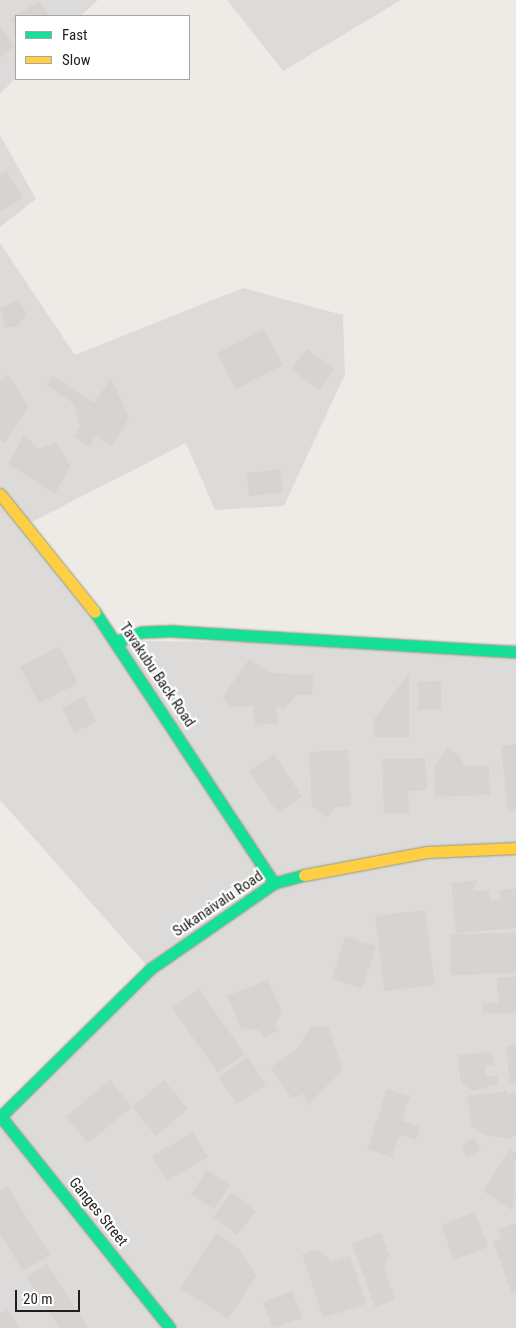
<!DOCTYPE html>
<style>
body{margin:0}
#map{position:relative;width:516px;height:1328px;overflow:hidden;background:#eeebe7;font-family:"Roboto Condensed",sans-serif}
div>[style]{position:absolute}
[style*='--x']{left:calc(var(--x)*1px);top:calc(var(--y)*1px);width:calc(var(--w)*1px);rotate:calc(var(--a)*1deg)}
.residential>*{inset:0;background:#dddbd9}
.building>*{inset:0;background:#d6d3d0}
.roads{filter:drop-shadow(0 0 1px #97987e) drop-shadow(0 0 1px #97987e)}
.fast>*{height:11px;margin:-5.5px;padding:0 5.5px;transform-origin:5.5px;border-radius:5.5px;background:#16e098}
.slow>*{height:11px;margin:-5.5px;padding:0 5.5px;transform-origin:5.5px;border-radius:5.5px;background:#ffcf43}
span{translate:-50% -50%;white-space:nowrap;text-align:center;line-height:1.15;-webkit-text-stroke:4.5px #fff;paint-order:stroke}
.street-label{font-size:15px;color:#1f1f1f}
.legend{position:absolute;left:15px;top:15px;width:175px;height:65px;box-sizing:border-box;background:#fff;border:1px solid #a5a5a5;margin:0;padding:6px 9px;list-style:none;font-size:15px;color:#1f1f1f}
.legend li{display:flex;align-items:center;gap:10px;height:25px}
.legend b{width:25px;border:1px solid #a5a5a5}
.scale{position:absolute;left:15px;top:1290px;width:65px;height:22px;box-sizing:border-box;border:2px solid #1f1f1f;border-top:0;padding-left:6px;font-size:15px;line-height:18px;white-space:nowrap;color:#1f1f1f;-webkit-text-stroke:4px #fff;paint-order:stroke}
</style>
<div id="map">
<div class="residential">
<i style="clip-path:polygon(0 0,98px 0,81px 16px,16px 16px,16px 78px,0 94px)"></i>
<i style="clip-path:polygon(227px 0,401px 0,283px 71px)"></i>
<i style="clip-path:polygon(0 135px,36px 199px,0 227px)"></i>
<i style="clip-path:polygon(0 243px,75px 355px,243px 288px,343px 315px,345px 374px,284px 506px,215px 510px,186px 443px,24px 526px,118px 641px,516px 644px,516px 1328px,0 1328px,0 1117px,150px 969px,0 800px)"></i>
</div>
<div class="building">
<i style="clip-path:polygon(39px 1px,49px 16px,16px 16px,16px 28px,11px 19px)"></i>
<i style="clip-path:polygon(0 26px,15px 46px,0 57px)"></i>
<i style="clip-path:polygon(6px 170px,23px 198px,0 212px,0 174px)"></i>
<i style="clip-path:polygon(18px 299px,26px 313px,18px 326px,5px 328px,0 309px)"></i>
<i style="clip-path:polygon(264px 329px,283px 365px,236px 389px,217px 353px)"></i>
<i style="clip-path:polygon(307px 349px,334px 370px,319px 390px,291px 369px)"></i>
<i style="clip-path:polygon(8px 375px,28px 406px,5px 443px,0 440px,0 380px)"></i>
<i style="clip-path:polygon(53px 376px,94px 403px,111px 378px,129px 418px,112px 446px,96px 436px,89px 446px,74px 437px,80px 426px,73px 403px,46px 385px)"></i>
<i style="clip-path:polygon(24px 435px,39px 449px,57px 442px,70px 466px,55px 494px,8px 464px)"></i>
<i style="clip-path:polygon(280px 469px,283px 492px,249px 496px,247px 473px)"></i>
<i style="clip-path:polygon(59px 646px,78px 683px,39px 703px,20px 667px)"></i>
<i style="clip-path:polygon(249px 659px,270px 673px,313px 675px,312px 695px,297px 695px,284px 709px,276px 706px,278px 723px,255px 725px,253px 706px,229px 707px,223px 697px)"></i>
<i style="clip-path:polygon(409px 673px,409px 737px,374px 737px,374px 719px)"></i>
<i style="clip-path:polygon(441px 681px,441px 709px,418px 710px,418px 682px)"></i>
<i style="clip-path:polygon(84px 697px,96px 722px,74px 733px,62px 708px)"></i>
<i style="clip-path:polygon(516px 744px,516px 810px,508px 811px,501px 746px)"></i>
<i style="clip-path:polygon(448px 748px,461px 757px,463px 766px,489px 766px,490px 795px,435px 797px,434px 766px)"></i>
<i style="clip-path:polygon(348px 750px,351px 806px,335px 807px,327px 818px,312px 806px,309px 752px)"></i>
<i style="clip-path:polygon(274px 754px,302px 797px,278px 813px,249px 771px)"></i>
<i style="clip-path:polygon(425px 758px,427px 790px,408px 791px,409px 813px,384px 814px,382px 759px)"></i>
<i style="clip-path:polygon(477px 880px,473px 891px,489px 890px,490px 901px,500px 900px,499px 890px,516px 889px,516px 928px,456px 933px,451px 883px)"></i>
<i style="clip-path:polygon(425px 910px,435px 985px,384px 991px,375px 916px)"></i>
<i style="clip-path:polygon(516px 933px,516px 973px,451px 975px,450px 934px)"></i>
<i style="clip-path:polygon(345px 936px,376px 946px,362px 989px,332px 979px)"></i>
<i style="clip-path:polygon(497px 977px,516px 977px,516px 1013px,483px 1013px,483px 1003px,498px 1003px)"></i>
<i style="clip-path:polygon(268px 980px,282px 1012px,275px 1024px,278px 1031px,263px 1038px,260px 1031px,241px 1028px,227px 996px)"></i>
<i style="clip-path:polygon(199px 989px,245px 1054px,218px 1073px,172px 1008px)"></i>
<i style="clip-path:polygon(311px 1026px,328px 1026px,343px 1070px,308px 1105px,304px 1094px,292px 1098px,270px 1068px,298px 1048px)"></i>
<i style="clip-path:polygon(516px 1045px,516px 1084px,509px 1084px,507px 1046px)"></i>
<i style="clip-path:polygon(492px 1052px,494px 1065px,485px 1066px,486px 1077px,497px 1076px,498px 1084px,473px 1091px,461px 1083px,458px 1055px)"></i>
<i style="clip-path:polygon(248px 1057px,266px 1085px,237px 1104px,218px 1077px)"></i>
<i style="clip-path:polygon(110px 1080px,132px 1107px,88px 1143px,66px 1117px)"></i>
<i style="clip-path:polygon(164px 1080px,188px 1109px,156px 1136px,132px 1107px)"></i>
<i style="clip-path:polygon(387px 1089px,410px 1096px,402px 1121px,420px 1127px,416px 1140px,400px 1135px,392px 1157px,367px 1149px)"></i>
<i style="clip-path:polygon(506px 1091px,507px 1094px,516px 1093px,516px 1134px,510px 1139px,485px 1135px,472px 1127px,467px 1096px)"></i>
<i style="clip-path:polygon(193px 1132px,208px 1157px,167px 1181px,152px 1156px)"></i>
<i style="clip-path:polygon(474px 1138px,481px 1150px,467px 1157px,461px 1146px)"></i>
<i style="clip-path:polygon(510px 1149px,516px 1153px,513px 1211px,483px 1191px)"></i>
<i style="clip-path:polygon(207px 1170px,230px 1185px,214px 1209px,191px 1194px)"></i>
<i style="clip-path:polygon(7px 1186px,50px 1255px,23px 1271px,0 1234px,0 1191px)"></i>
<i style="clip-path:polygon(232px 1192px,256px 1211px,237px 1235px,213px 1217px)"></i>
<i style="clip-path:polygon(475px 1212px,488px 1247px,454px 1260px,441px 1225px)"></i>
<i style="clip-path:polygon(516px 1223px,516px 1293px,512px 1294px,493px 1241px,501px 1239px,498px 1229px)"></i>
<i style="clip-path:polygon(216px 1233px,239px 1248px,256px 1276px,228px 1319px,180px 1288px)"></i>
<i style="clip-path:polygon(381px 1233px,389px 1255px,384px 1266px,395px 1300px,375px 1307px,352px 1243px)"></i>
<i style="clip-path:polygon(318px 1249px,332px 1262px,350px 1256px,366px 1304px,323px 1318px,302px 1254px)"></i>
<i style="clip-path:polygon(47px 1264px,88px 1328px,59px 1328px,27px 1277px)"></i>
<i style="clip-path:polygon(292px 1291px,302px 1318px,273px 1328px,263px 1302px)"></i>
<i style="clip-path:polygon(7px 1309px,19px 1328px,0 1328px,0 1314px)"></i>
</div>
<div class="roads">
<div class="fast">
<i style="--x:95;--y:612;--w:325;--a:56.6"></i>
<i style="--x:118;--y:641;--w:25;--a:-21"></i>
<i style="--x:141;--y:632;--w:33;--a:-2"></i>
<i style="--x:174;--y:631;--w:343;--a:3.5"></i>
<i style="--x:0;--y:1117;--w:211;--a:-44.6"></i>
<i style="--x:150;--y:969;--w:151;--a:-34.7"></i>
<i style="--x:274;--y:883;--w:31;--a:-15"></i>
<i style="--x:1;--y:1117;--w:270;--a:51.3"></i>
</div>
<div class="slow">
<i style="--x:0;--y:494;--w:151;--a:51.2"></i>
<i style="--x:304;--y:875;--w:125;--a:-10.6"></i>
<i style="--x:427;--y:852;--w:89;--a:-2.6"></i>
</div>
</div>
<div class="street-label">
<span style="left:157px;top:675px;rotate:56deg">Tavakubu Back Road</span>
<span style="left:218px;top:904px;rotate:-34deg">Sukanaivalu Road</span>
<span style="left:98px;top:1212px;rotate:51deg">Ganges Street</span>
</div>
<ul class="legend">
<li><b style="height:6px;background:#16e098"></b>Fast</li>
<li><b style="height:6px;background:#ffcf43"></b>Slow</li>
</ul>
<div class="scale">20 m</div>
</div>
